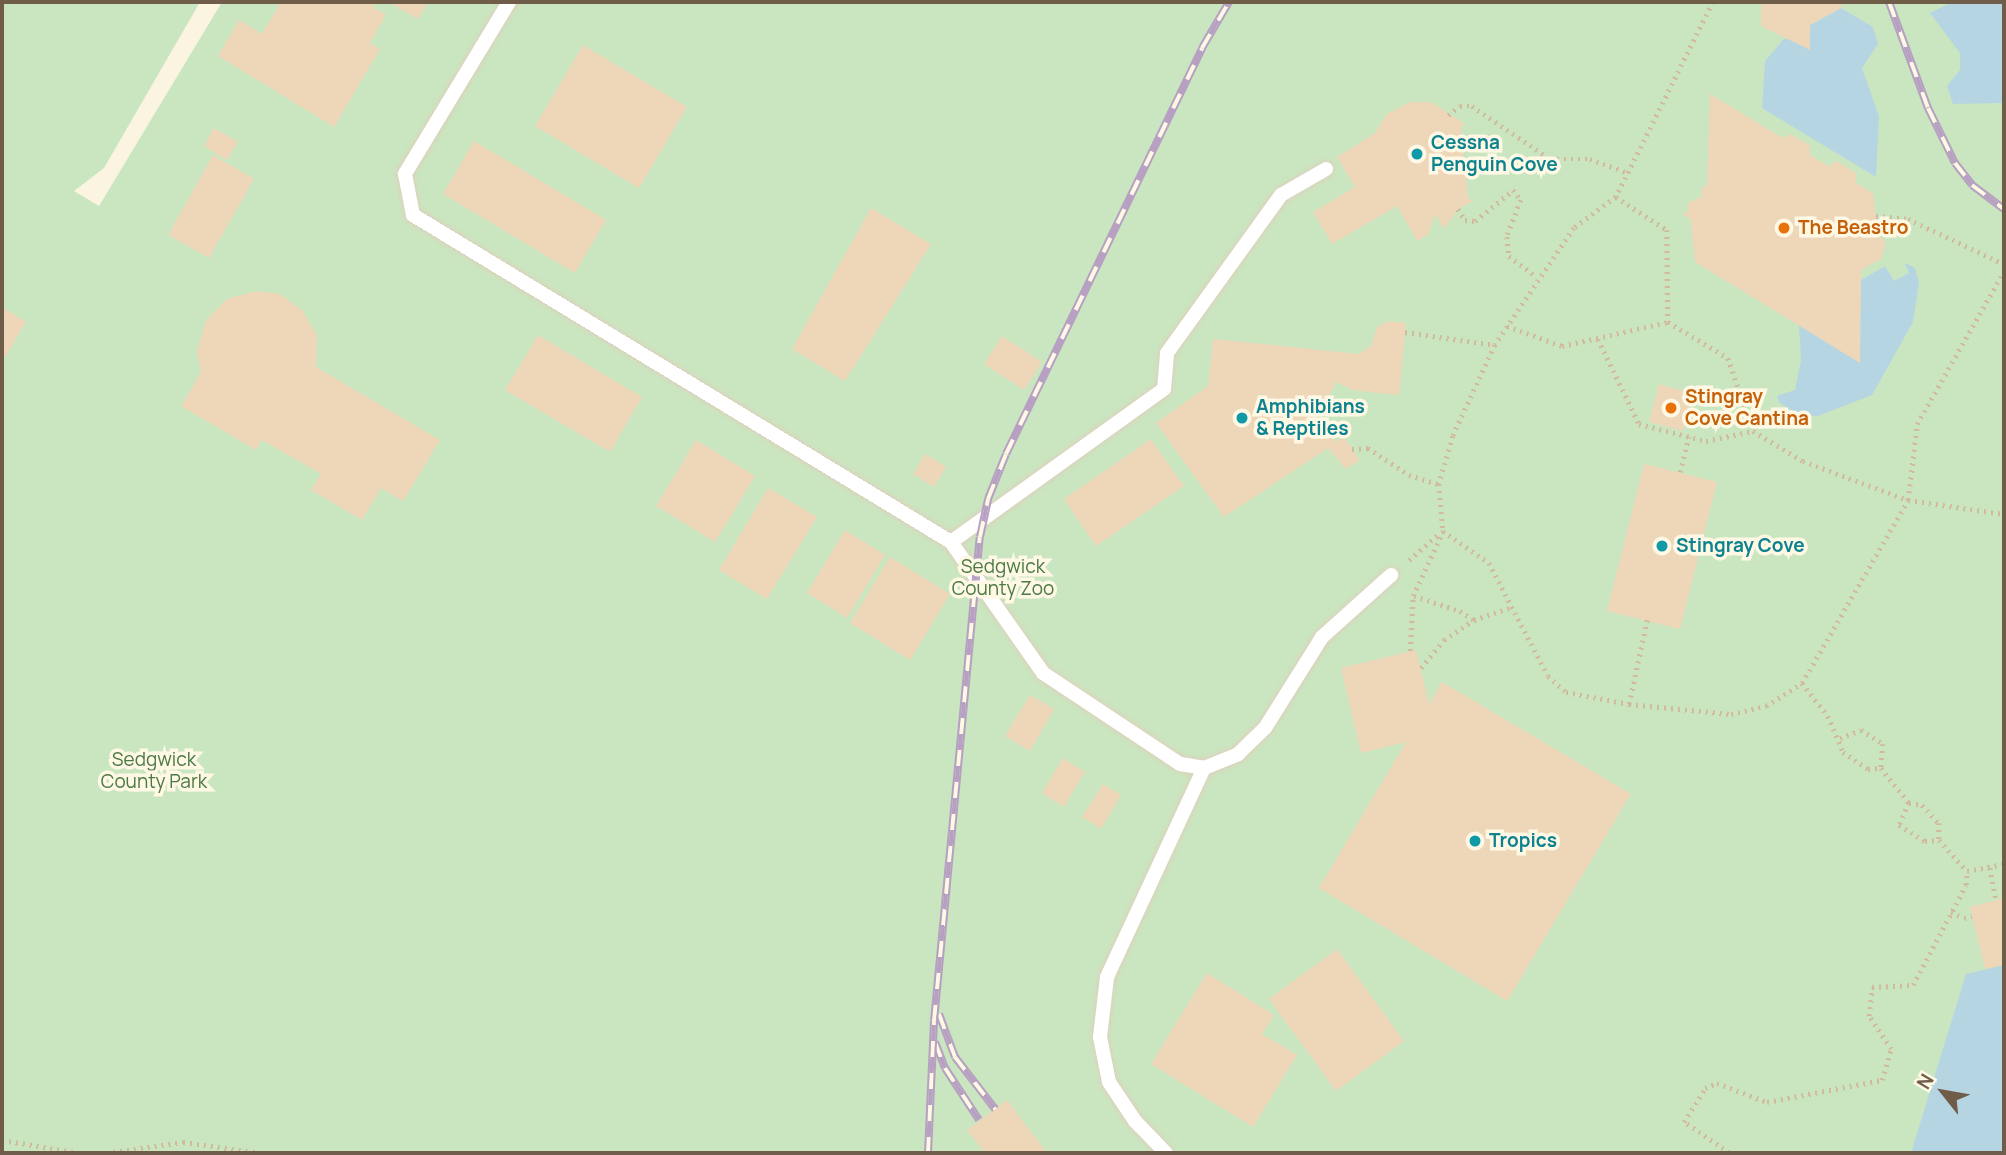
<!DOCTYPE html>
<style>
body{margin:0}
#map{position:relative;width:2006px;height:1155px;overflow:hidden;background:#faf4e0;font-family:Manrope,sans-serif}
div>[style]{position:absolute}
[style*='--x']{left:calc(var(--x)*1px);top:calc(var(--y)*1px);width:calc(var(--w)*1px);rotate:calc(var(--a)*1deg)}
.green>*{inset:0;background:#cae6c0}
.water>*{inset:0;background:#b6d5e2}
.building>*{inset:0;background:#eed6b9}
.path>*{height:4.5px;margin-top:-2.25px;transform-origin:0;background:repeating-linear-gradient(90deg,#d2ba9d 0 2px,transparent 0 7px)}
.roads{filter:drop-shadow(0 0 2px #ddd1bd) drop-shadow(0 0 2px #ddd1bd)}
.lane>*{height:14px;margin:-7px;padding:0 7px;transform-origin:7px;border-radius:7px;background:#fff}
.rail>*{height:8px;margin-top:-4px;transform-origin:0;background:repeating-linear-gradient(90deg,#fef8e5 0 16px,#b7a0c2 0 32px);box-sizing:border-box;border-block:2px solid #b7a0c2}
.dots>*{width:19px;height:19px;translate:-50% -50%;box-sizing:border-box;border:4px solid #fef8e5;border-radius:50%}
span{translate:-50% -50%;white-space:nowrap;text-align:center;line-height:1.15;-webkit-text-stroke:7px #fef8e5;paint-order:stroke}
.culture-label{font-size:19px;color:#0d838f;font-weight:700}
.left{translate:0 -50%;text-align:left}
.food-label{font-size:19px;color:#c56008;font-weight:700}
.park-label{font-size:19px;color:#4c7a45}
.frame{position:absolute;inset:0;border:4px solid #6f5c49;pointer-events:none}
.north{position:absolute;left:1908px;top:1057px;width:70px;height:70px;-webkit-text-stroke:5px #fef8e5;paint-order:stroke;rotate:301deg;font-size:19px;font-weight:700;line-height:28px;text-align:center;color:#6f5c49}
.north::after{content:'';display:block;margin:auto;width:24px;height:32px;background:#6f5c49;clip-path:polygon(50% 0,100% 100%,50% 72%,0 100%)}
</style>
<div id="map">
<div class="green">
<i style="clip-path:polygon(2px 2px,200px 2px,104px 168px,74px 191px,99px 206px,222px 2px,2004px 2px,2004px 1153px,2px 1153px)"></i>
</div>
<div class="water">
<i style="clip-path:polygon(1952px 2px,2004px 2px,2004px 103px,1953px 104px,1947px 86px,1960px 70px,1960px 53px,1930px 13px)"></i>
<i style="clip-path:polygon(1841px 8px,1873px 27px,1878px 44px,1862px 68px,1879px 116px,1876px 177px,1762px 108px,1765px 61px,1783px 40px)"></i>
<i style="clip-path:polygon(1905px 263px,1915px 268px,1919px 283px,1913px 322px,1872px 395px,1818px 416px,1797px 414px,1780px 403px,1777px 396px,1795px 390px,1801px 360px,1799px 325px,1859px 362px,1861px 280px,1885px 266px,1894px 281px,1909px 273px)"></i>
<i style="clip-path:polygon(2004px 965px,2004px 1153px,1911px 1153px,1966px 974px)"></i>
</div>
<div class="building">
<i style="clip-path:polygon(281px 2px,376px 2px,373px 7px,386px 15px,370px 43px,380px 49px,334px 127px,218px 56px,239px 20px,262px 34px)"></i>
<i style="clip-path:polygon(388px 2px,428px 2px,418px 19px)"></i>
<i style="clip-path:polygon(1761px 2px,1841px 2px,1841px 8px,1810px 25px,1810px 50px,1761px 26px)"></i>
<i style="clip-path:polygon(583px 45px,687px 107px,639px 188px,535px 126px)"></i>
<i style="clip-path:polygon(1710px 94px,1783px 138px,1790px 134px,1810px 145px,1810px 155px,1829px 166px,1837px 161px,1856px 173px,1856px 183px,1873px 193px,1878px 236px,1886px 242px,1881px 259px,1861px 270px,1860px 363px,1695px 262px,1691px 220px,1682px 213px,1688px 212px,1688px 203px,1702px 196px,1701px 188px,1707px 185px)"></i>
<i style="clip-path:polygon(1410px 102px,1431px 102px,1465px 124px,1461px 128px,1468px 198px,1473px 201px,1458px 209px,1444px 229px,1435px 214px,1428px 235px,1417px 241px,1397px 206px,1332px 244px,1313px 212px,1355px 187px,1337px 157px,1374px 134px,1387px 114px)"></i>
<i style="clip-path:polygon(214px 128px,238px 142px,227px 160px,204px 146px)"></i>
<i style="clip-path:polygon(474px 141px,606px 220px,575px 273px,443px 194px)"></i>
<i style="clip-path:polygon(213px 155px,254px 179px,209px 258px,168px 235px)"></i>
<i style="clip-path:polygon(871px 208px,931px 244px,845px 381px,792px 349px)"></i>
<i style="clip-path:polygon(256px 291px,280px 294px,303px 311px,317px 336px,316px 367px,440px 440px,403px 501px,381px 488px,362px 520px,311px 490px,321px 474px,262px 440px,256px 450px,181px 406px,201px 372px,197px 352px,206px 320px,227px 299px)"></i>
<i style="clip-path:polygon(2px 307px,26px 322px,2px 362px)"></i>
<i style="clip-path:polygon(1388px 321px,1406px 323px,1399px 395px,1352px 390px,1337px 382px,1317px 414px,1336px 442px,1343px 436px,1360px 460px,1346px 469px,1328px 448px,1224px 517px,1156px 423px,1208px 386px,1213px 339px,1359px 354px,1371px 346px,1377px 327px)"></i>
<i style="clip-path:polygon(538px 335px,642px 397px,610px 452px,505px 390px)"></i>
<i style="clip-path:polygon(1002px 336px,1042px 362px,1024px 390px,984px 364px)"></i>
<i style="clip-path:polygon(1659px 384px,1693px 394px,1683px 431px,1649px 422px)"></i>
<i style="clip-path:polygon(1151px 439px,1184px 486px,1096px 546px,1064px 499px)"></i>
<i style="clip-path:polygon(696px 440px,755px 476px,715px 542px,656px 506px)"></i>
<i style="clip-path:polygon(925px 454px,946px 467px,934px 487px,913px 474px)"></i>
<i style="clip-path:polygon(1644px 464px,1717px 482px,1680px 629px,1607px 611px)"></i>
<i style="clip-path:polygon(768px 488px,817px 517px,767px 599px,719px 570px)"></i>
<i style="clip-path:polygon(845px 530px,885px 555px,847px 618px,807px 593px)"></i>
<i style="clip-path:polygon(890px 557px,950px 594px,910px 660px,850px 623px)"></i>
<i style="clip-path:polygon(1416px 650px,1429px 704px,1442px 682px,1631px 794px,1507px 1001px,1319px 888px,1406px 742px,1361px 753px,1341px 668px)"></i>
<i style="clip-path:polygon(1030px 695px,1054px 709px,1030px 751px,1005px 736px)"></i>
<i style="clip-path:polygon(1063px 758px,1085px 772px,1064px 807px,1042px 793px)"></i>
<i style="clip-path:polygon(1103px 784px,1121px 795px,1101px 829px,1082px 817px)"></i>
<i style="clip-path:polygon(2004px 898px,2004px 965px,1985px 969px,1970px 907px)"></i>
<i style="clip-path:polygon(1337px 949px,1404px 1041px,1336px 1091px,1269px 999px)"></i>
<i style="clip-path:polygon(1207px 973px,1274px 1015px,1262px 1034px,1297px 1055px,1253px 1127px,1151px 1064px)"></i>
<i style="clip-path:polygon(1007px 1100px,1047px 1153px,985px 1153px,967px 1130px)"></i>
</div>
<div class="path">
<i style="--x:1713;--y:2;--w:218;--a:116.4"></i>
<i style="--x:1616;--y:197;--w:52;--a:143.6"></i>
<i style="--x:1574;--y:228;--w:141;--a:124"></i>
<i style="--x:1495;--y:345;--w:100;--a:114.8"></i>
<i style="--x:1453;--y:436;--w:50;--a:106.3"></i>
<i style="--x:1439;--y:484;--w:47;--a:85.1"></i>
<i style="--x:1443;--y:531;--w:56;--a:34.8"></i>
<i style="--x:1489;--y:563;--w:127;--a:62.4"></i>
<i style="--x:1548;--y:676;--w:24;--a:42"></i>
<i style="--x:1566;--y:692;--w:64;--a:10.8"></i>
<i style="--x:1629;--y:704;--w:102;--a:5.6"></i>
<i style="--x:1731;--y:714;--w:36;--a:-13"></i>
<i style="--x:1766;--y:706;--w:43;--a:-32.6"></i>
<i style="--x:1802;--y:683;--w:211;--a:-59.9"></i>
<i style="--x:1908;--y:500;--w:77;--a:-83.2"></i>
<i style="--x:1917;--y:424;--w:176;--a:-60.4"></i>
<i style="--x:1448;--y:115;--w:15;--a:-37"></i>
<i style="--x:1460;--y:106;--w:12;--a:0"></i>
<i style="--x:1472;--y:106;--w:94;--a:34.2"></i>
<i style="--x:1550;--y:159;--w:40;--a:0"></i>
<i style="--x:1590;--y:159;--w:41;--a:19.7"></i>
<i style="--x:1616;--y:197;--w:61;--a:32.9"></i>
<i style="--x:1667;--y:230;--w:92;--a:89.4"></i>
<i style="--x:1458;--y:209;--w:13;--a:58"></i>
<i style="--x:1465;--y:220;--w:10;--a:6"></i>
<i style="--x:1475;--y:221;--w:49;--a:-39.2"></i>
<i style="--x:1513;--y:190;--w:13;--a:51"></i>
<i style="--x:1521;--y:200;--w:40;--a:111"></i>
<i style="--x:1507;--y:237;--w:19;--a:84"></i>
<i style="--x:1509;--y:256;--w:35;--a:37"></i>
<i style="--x:1876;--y:216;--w:32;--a:5"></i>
<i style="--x:1908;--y:219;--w:106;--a:25.1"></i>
<i style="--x:1507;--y:326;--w:59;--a:20"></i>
<i style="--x:1562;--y:346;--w:109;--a:-12.8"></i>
<i style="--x:1668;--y:322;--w:70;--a:31"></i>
<i style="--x:1728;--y:358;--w:77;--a:71.1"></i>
<i style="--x:1753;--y:431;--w:58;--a:31"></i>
<i style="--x:1803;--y:461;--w:112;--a:20.4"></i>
<i style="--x:1908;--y:500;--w:97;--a:8.3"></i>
<i style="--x:1405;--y:332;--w:91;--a:8.2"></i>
<i style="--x:1598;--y:339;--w:94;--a:64.2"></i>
<i style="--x:1639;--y:424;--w:69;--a:14.2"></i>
<i style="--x:1706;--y:441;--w:48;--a:-12"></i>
<i style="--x:1352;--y:449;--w:16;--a:-4"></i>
<i style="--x:1368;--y:448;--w:49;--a:33.4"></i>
<i style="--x:1409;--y:475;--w:31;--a:17"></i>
<i style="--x:1680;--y:472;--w:36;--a:-76"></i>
<i style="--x:1409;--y:560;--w:40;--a:-41"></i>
<i style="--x:1414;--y:596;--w:48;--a:18.1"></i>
<i style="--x:1460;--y:611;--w:17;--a:33"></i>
<i style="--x:1410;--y:651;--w:55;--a:-86.9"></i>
<i style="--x:1413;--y:596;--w:72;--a:-65.2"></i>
<i style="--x:1421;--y:668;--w:36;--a:-51"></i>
<i style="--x:1444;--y:640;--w:36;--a:-34"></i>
<i style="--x:1474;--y:620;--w:39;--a:-19"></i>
<i style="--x:1802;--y:683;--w:42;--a:51.8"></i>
<i style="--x:1828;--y:716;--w:39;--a:67"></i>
<i style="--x:1843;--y:752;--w:30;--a:34"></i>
<i style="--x:1868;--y:769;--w:13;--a:-4"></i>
<i style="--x:1881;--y:768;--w:45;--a:51.3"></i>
<i style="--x:1909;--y:803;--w:24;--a:114"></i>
<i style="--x:1899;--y:825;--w:31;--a:32"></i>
<i style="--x:1925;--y:841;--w:14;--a:-4"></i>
<i style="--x:1939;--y:840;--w:42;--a:47.9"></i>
<i style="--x:1967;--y:871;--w:38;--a:-11"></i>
<i style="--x:1629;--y:704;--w:86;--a:-77.9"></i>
<i style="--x:1840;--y:738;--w:22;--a:-21"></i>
<i style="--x:1861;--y:730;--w:26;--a:32"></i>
<i style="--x:1883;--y:744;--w:24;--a:95"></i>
<i style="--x:1909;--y:803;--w:13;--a:9"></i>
<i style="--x:1922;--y:805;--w:25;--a:47"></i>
<i style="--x:1939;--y:823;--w:17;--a:90"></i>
<i style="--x:1990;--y:868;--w:33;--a:79"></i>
<i style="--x:1951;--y:912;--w:14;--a:25"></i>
<i style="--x:1964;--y:918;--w:8;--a:-14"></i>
<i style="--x:2;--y:1140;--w:78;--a:9.6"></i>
<i style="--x:106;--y:1153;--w:78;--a:-8.1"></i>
<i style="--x:183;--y:1142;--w:79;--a:8"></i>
<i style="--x:1729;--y:1153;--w:55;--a:-145.4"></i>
<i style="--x:1684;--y:1122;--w:40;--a:-58"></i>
<i style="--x:1705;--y:1088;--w:13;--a:-23"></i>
<i style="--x:1717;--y:1083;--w:53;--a:20.8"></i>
<i style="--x:1767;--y:1102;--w:117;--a:-10.8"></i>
<i style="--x:1882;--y:1080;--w:32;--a:-74"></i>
<i style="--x:1891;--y:1049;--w:40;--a:-124"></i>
<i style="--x:1869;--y:1016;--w:29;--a:-84"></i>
<i style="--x:1872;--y:987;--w:41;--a:-2.8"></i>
<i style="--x:1913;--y:985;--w:113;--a:-62.1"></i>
<i style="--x:1966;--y:885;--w:14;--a:-86"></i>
</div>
<div class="roads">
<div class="lane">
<i style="--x:509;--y:2;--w:201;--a:121.2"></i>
<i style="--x:405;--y:174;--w:42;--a:79"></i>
<i style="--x:413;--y:215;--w:630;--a:31.29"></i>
<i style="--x:951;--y:542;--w:160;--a:54.9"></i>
<i style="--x:1043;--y:673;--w:164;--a:33.6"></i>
<i style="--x:1180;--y:764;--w:24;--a:9"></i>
<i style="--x:1204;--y:768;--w:37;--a:-22"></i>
<i style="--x:1238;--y:754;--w:37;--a:-44"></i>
<i style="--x:1265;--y:728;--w:107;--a:-57.9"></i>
<i style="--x:1322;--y:637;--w:93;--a:-41.9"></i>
<i style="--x:951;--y:542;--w:262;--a:-35.7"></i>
<i style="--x:1164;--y:389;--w:36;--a:-85"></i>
<i style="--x:1167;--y:353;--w:195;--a:-54.2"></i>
<i style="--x:1281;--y:195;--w:52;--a:-30"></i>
<i style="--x:1166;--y:1153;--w:45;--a:-134.1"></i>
<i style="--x:1135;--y:1121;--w:47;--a:-123.7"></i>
<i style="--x:1109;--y:1082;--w:46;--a:-101.3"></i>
<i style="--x:1100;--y:1037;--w:60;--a:-83.3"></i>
<i style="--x:1107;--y:977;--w:230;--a:-65.1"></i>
</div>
</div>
<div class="rail">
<i style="--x:1889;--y:2;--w:113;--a:69.8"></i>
<i style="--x:1928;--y:108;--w:61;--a:63.9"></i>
<i style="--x:1955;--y:163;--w:28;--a:52"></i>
<i style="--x:1972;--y:185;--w:40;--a:37"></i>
<i style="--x:939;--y:1014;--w:46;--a:69.6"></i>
<i style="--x:955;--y:1057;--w:66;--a:52.4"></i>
<i style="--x:935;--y:1042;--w:28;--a:69"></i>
<i style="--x:945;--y:1068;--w:62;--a:56.8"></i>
<i style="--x:928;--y:1153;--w:132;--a:-87.4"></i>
<i style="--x:934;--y:1021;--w:486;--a:-84.6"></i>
<i style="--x:980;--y:537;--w:39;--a:-78"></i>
<i style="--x:988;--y:499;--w:48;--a:-68.2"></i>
<i style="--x:1006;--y:454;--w:451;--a:-64.2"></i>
<i style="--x:1202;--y:48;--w:53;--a:-59.6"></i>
</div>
<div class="dots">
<i style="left:1417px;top:154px;background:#0f9aa8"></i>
<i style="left:1784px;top:228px;background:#e8710a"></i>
<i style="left:1671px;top:408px;background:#e8710a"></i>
<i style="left:1242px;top:418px;background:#0f9aa8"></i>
<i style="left:1662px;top:546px;background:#0f9aa8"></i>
<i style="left:1475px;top:841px;background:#0f9aa8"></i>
</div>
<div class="culture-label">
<span class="left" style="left:1431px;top:154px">Cessna<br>Penguin Cove</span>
<span class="left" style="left:1256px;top:418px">Amphibians<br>&amp; Reptiles</span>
<span class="left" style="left:1676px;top:546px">Stingray Cove</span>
<span class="left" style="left:1489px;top:841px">Tropics</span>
</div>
<div class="food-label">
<span class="left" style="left:1798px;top:228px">The Beastro</span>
<span class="left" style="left:1685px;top:408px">Stingray<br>Cove Cantina</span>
</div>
<div class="park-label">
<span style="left:1003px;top:578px">Sedgwick<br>County Zoo</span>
<span style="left:154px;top:771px">Sedgwick<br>County Park</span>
</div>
<div class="frame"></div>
<div class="north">N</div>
</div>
